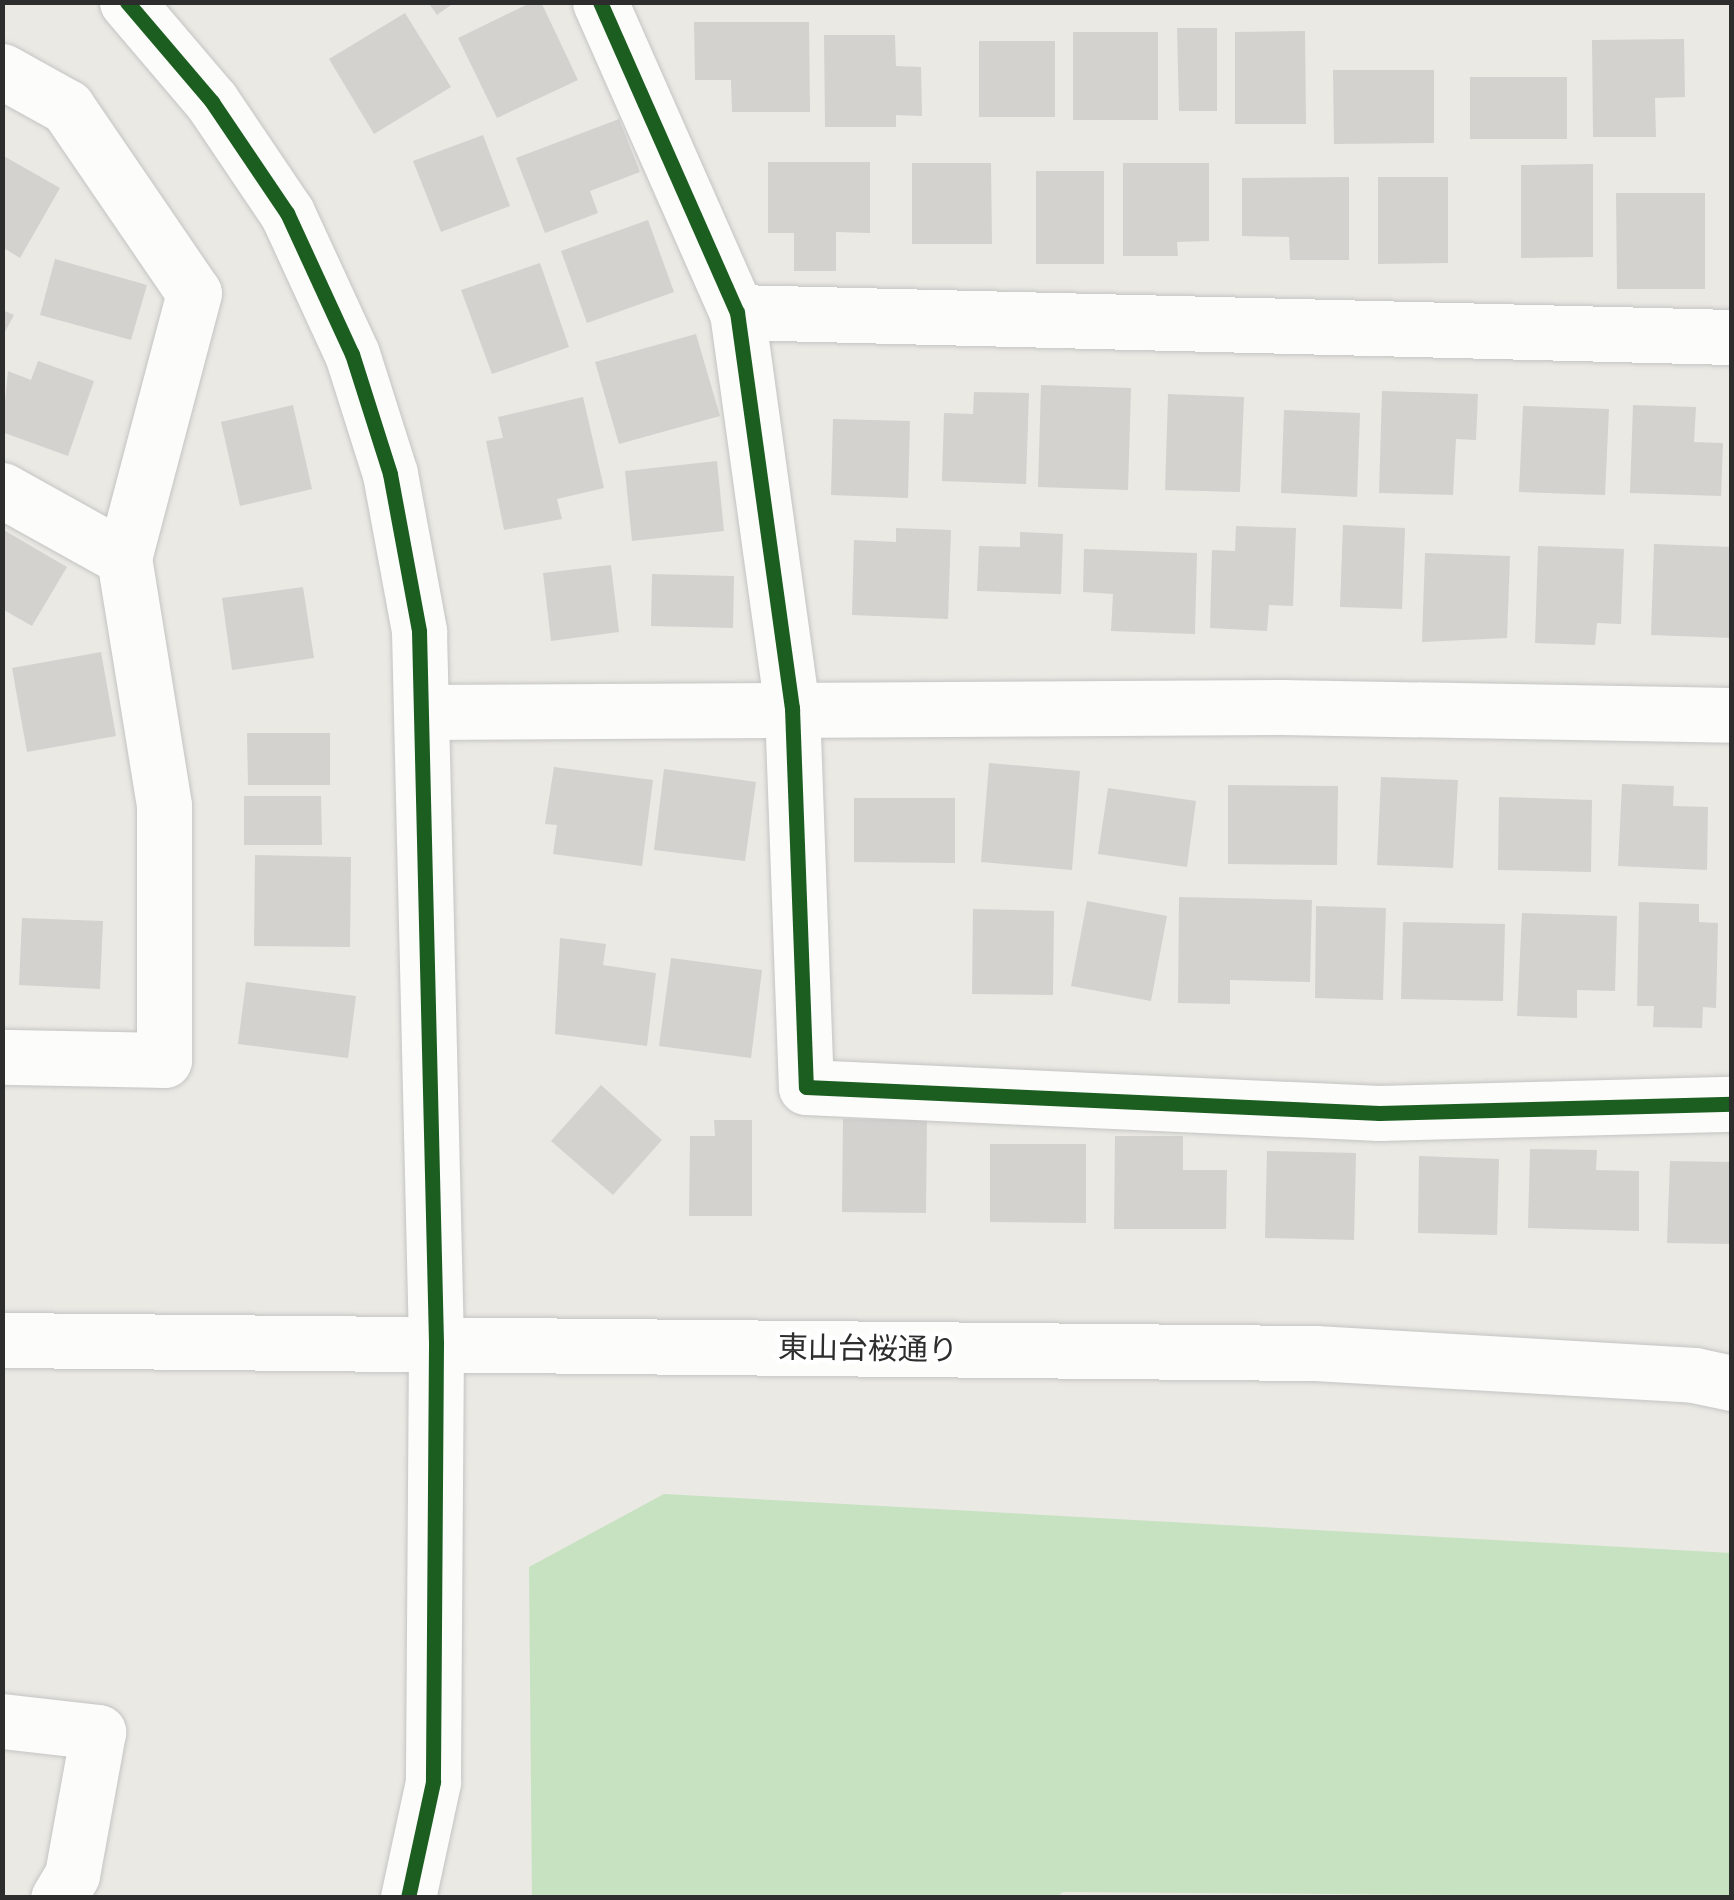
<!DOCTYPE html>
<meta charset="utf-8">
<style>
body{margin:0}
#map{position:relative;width:1734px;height:1900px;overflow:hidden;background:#eae9e4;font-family:"Public Sans","Noto Sans JP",sans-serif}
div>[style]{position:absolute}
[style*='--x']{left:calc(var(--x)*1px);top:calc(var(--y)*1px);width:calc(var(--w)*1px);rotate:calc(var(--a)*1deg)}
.green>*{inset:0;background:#c6e2c0}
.building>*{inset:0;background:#d3d2cf}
.roads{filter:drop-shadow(0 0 2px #c4c4c3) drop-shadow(0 0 2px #c4c4c3)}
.minor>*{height:55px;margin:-27.5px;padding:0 27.5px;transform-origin:27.5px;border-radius:27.5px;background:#fcfcfb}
.tertiary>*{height:55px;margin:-27.5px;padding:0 27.5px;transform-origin:27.5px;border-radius:27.5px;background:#fcfcfb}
.cycleway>*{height:15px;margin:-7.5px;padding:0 7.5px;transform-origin:7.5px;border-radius:7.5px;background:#1b5e20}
span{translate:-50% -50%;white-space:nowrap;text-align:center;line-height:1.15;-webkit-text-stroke:9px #fff;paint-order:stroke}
.street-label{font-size:30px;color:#2d2d2d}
.frame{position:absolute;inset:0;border:5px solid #2d2d2d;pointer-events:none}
</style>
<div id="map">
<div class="green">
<i style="clip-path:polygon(664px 1494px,1731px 1553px,1731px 1897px,1063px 1892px,1055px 1898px,532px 1897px,529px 1567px)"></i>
</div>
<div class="building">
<i style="clip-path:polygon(428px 2px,455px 2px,437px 15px)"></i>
<i style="clip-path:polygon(532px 2px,541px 2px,578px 80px,497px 118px,458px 38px)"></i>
<i style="clip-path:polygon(405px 13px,451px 87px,374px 134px,329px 59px)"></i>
<i style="clip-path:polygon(694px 22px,809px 22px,810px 112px,732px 112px,731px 80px,695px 80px)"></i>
<i style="clip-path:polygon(1177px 28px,1217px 28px,1217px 111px,1179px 111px)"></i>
<i style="clip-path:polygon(1305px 31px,1306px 124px,1235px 124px,1235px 32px)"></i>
<i style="clip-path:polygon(1073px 32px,1158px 32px,1158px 120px,1073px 120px)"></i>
<i style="clip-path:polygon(824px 35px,895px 35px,896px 66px,921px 67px,922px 116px,896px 115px,896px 127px,825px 127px)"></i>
<i style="clip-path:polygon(1684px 39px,1685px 97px,1655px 98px,1656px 137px,1593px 137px,1592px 40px)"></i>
<i style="clip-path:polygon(979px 41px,1055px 41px,1055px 117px,979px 117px)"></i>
<i style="clip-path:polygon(1333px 70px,1434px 70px,1434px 143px,1334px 144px)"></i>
<i style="clip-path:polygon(1470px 77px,1567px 77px,1567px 139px,1470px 139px)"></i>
<i style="clip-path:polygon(619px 119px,640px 172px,590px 191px,598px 213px,545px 233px,516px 158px)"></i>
<i style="clip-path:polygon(483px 135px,510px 206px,441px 232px,413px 161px)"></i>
<i style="clip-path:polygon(2px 155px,60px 188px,20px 258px,2px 247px)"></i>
<i style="clip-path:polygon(768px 162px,870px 162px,870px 233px,836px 232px,836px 271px,794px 271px,794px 233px,768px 233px)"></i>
<i style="clip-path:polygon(912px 163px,991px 163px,992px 244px,912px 244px)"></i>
<i style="clip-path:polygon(1123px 163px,1209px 163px,1209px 241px,1177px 242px,1178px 256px,1123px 256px)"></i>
<i style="clip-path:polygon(1593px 164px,1593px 257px,1521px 258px,1521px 165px)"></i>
<i style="clip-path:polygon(1036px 171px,1104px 171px,1104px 264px,1036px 264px)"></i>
<i style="clip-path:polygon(1349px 177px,1349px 260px,1290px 260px,1289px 237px,1242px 236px,1242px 178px)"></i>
<i style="clip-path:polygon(1378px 177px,1448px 177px,1448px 263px,1378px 264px)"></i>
<i style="clip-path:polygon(1616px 193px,1705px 193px,1705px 289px,1617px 289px)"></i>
<i style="clip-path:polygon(648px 220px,674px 292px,587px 323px,561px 251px)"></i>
<i style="clip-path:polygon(55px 259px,147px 285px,131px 340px,40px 315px)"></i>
<i style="clip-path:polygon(540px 263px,569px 347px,492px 374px,461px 290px)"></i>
<i style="clip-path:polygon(2px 310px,14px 315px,2px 337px)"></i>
<i style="clip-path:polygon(696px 334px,720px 416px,619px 444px,595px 362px)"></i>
<i style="clip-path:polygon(38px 361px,94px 381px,68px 456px,2px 432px,8px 371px,31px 380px)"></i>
<i style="clip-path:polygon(1041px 385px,1131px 388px,1128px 490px,1038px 487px)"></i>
<i style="clip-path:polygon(1382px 391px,1478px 394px,1476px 440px,1456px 439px,1453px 495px,1379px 493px)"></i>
<i style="clip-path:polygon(974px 392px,1029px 393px,1026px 484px,942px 481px,944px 413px,973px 414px)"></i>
<i style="clip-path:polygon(1168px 394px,1244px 397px,1240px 492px,1165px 490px)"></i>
<i style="clip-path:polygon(583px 397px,604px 488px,557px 499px,562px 519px,504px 530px,486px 441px,503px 438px,498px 417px)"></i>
<i style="clip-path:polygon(293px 405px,312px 489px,240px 506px,221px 422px)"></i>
<i style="clip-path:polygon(1633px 405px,1696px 407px,1694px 442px,1723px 443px,1721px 496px,1630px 493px)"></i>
<i style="clip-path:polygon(1523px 406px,1609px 409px,1605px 495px,1519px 492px)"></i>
<i style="clip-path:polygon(1284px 410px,1360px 413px,1357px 497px,1281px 493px)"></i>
<i style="clip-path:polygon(833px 419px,910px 421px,908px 498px,831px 495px)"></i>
<i style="clip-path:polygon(717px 461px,724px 531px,632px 541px,625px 471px)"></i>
<i style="clip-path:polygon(1343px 525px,1405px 528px,1402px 609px,1340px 607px)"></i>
<i style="clip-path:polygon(1236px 526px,1296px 528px,1293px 606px,1269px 605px,1267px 631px,1210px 628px,1212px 550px,1235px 551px)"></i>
<i style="clip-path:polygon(896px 528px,951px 530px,948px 619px,852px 615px,854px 540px,896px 542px)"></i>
<i style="clip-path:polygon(2px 529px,67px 567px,32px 626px,2px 609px)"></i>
<i style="clip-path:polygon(1020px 532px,1063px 534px,1061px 594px,977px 591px,979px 546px,1020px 547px)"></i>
<i style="clip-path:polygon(1654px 544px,1732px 547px,1732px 638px,1651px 635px)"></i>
<i style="clip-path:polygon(1538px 546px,1624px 549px,1621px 624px,1597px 623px,1595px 645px,1535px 643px)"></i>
<i style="clip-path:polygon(1084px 549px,1197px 553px,1195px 634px,1111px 631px,1113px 594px,1083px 592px)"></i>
<i style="clip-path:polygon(1425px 553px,1510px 556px,1507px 638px,1422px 642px)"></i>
<i style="clip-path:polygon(611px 565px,619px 632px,551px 641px,543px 573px)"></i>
<i style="clip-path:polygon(652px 574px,734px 576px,733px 628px,651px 626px)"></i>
<i style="clip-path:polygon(303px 587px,314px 658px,232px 670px,222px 598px)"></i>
<i style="clip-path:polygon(101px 652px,116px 736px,27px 752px,12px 668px)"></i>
<i style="clip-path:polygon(247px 733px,330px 733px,330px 785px,248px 785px)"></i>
<i style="clip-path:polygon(989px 763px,1080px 771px,1072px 870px,981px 862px)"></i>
<i style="clip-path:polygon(554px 767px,653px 780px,642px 866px,553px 854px,557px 825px,545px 824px)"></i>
<i style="clip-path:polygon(664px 769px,756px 782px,745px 861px,654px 850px)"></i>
<i style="clip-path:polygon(1381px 777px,1458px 780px,1453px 868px,1377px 865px)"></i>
<i style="clip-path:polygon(1622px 784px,1674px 786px,1673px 806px,1708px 807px,1707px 870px,1618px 866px)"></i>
<i style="clip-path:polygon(1228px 785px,1338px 786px,1337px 865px,1228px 864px)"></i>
<i style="clip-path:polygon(1108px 788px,1196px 801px,1187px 867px,1098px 854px)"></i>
<i style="clip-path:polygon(244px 796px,321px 796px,322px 845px,244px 845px)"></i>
<i style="clip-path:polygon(1499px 797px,1592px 800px,1591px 872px,1498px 870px)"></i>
<i style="clip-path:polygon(854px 798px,955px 798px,955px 863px,854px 862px)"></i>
<i style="clip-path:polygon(255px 855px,351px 857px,350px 947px,254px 946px)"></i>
<i style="clip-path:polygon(1179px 897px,1312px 900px,1310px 982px,1230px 980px,1230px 1004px,1178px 1003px)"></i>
<i style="clip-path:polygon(1087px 901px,1167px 916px,1151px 1001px,1071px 986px)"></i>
<i style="clip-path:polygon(1639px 902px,1699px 904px,1699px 922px,1718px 923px,1716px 1008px,1703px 1007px,1702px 1028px,1653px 1027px,1654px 1006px,1637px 1006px)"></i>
<i style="clip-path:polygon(1316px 906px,1386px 908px,1383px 1000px,1315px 998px)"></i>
<i style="clip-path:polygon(973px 909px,1054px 911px,1053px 995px,972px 994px)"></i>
<i style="clip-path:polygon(1522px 913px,1617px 916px,1615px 991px,1577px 990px,1577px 1018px,1517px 1016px)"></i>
<i style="clip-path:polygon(22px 918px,103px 921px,100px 989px,19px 985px)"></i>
<i style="clip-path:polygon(1403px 922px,1505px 924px,1503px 1001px,1401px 999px)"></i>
<i style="clip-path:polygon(560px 938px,606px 944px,603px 965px,656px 973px,647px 1046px,555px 1034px)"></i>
<i style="clip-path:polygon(671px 958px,762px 970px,751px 1058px,659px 1046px)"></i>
<i style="clip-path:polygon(246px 982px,356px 996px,348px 1058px,238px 1044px)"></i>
<i style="clip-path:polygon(601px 1085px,662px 1140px,613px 1195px,551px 1141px)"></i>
<i style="clip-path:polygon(843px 1119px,927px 1120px,926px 1213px,842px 1212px)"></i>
<i style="clip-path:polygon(714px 1120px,752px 1120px,752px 1216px,689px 1216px,690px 1136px,715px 1136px)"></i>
<i style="clip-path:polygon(1115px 1136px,1183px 1136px,1183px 1170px,1227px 1170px,1226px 1229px,1114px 1229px)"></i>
<i style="clip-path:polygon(990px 1144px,1086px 1144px,1086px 1223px,990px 1222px)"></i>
<i style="clip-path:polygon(1530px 1149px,1597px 1150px,1596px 1170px,1639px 1171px,1639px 1231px,1528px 1228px)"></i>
<i style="clip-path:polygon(1267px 1151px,1356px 1153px,1354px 1240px,1265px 1238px)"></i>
<i style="clip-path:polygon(1419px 1156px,1499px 1159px,1497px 1235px,1418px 1233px)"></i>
<i style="clip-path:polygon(1670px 1161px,1732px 1162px,1732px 1244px,1667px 1243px)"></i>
</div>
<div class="roads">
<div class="minor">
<i style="--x:600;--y:2;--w:339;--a:66.2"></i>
<i style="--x:737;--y:312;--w:400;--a:82.1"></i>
<i style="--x:792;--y:708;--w:379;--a:87.9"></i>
<i style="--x:806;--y:1087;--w:574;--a:2.6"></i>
<i style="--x:1379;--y:1113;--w:353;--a:-1.5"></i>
<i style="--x:2;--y:71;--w:74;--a:29"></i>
<i style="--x:67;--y:107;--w:225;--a:55.7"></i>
<i style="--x:194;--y:293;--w:274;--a:104.8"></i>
<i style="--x:124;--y:558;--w:251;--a:80.8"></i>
<i style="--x:164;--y:806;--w:254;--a:90"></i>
<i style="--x:164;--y:1060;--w:162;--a:-178.9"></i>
<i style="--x:737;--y:312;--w:995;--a:1.44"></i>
<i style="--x:2;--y:490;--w:140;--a:29.1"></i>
<i style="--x:425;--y:712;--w:856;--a:-0.33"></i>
<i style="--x:1281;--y:707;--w:451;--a:1"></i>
<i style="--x:2;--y:1721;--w:97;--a:6.5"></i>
<i style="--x:98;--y:1732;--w:145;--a:100.3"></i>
<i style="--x:72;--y:1875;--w:27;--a:121"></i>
</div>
<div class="tertiary">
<i style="--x:127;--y:2;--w:131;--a:49.6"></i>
<i style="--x:212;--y:102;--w:134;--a:56"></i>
<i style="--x:287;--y:213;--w:155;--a:65.3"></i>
<i style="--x:352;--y:354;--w:126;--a:72.4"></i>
<i style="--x:390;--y:474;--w:160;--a:79.5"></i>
<i style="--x:419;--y:631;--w:713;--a:88.63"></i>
<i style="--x:436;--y:1344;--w:438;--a:90.4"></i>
<i style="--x:433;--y:1782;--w:119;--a:102.2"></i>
<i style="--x:2;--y:1340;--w:1313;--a:0.57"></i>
<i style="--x:1315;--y:1353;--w:380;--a:3.3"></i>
<i style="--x:1694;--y:1375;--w:39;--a:12"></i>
</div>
</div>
<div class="cycleway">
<i style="--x:127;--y:2;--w:131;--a:49.6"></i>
<i style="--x:212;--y:102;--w:134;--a:56"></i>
<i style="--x:287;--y:213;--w:155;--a:65.3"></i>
<i style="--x:352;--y:354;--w:126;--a:72.4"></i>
<i style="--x:390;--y:474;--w:160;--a:79.5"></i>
<i style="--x:419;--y:631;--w:713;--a:88.63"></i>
<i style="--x:436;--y:1344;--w:438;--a:90.4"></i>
<i style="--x:433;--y:1782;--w:119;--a:102.2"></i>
<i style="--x:600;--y:2;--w:339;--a:66.2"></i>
<i style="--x:737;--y:312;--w:400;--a:82.1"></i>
<i style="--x:792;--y:708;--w:379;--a:87.9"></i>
<i style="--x:806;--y:1087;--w:574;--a:2.6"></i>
<i style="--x:1379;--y:1113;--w:353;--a:-1.5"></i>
</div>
<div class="street-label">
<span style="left:868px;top:1348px;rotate:1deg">東山台桜通り</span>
</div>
<div class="frame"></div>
</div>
